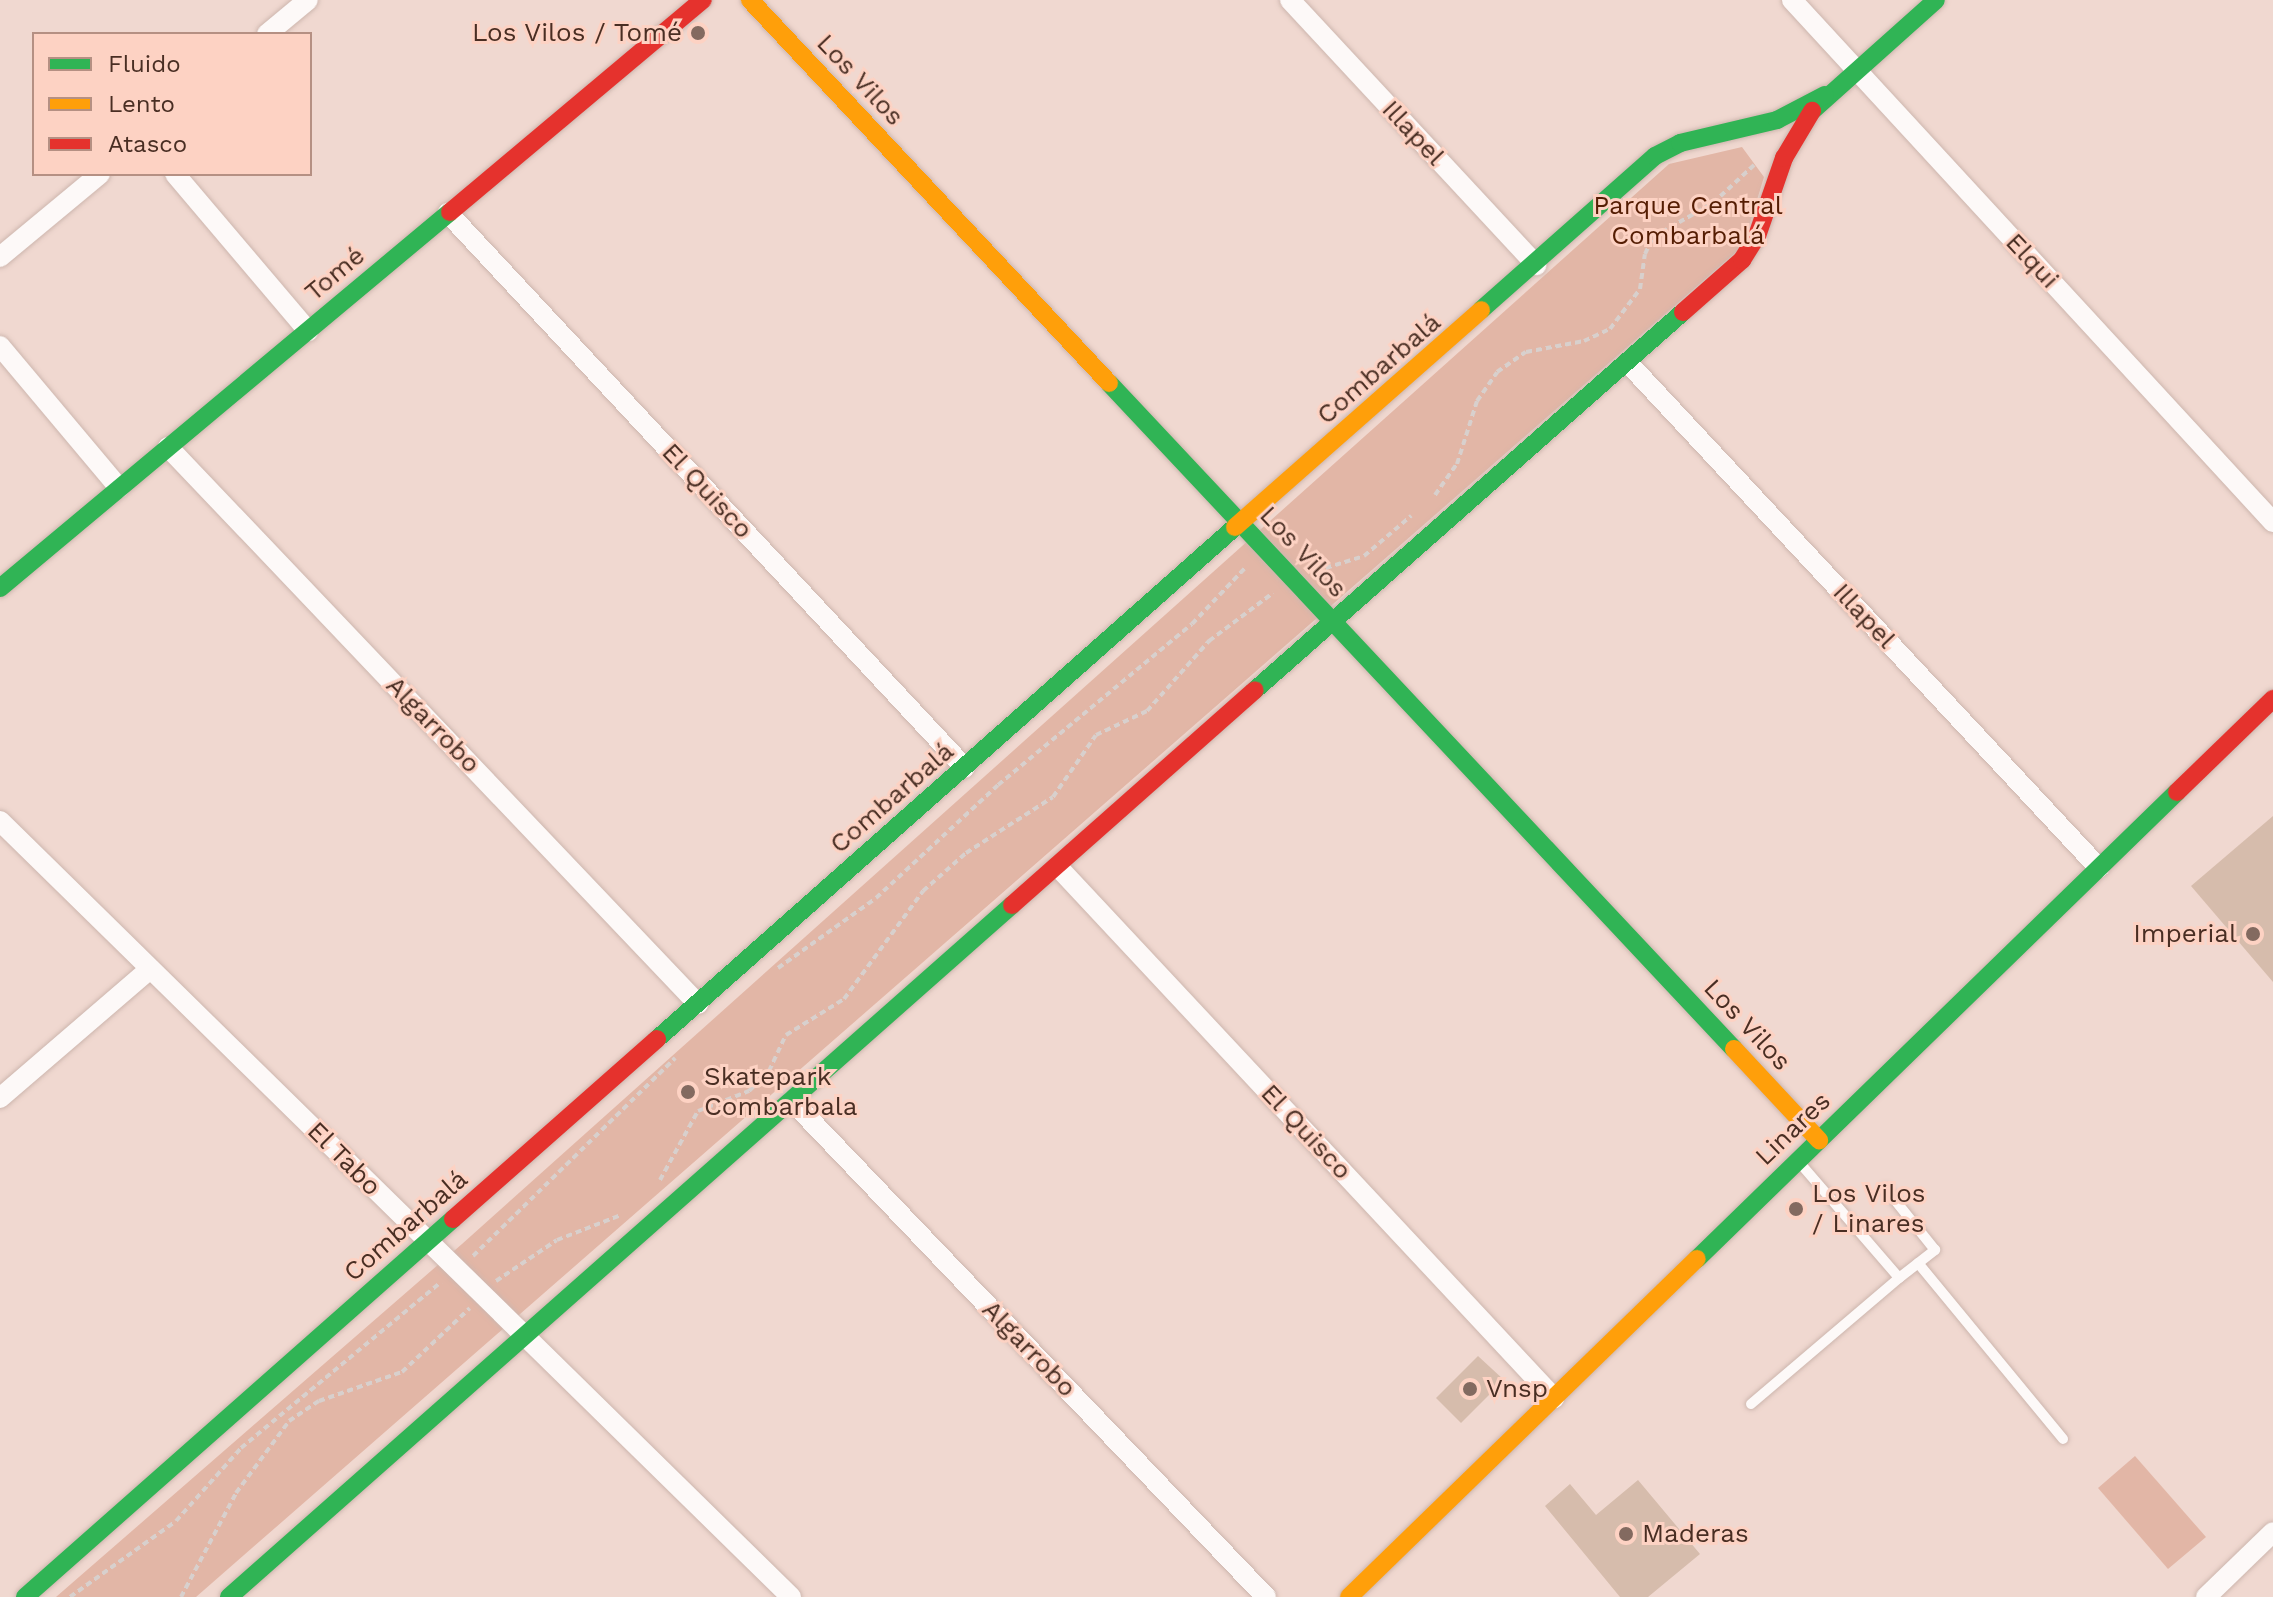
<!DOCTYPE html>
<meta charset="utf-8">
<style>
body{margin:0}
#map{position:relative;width:2273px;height:1597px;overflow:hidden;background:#f0d8d0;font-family:"Work Sans",sans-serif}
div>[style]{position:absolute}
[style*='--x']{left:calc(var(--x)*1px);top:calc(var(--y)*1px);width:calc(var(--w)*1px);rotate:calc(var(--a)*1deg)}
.green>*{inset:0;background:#e2b6a6}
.building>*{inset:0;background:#d6bcac}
.path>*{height:4px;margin-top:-2px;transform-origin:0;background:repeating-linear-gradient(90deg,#d8d0cd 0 6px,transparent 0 10px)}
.roads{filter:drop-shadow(0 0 2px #cdb6ae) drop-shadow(0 0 2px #cdb6ae)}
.lane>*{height:10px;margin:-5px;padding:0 5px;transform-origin:5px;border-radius:5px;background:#fdf9f8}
.street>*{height:20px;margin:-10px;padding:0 10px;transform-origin:10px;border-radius:10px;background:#fdf9f8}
.fast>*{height:18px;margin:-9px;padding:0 9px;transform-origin:9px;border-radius:9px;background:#30b455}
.slow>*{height:18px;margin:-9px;padding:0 9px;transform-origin:9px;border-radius:9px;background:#ff9f0a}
.jam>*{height:18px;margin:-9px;padding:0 9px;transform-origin:9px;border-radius:9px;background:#e5322d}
.dots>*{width:22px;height:22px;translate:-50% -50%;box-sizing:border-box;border:4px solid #fdd2c3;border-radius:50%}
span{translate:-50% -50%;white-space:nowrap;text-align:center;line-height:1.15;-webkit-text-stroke:6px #fdd2c3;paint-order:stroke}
.poi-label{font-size:26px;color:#492e23}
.right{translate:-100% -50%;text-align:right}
.left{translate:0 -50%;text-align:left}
.street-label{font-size:26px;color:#492e23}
.park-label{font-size:26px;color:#551d03}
.legend{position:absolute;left:32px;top:32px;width:280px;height:144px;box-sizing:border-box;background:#fdd2c3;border:2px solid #b59083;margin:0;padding:10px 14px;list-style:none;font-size:24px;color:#492e23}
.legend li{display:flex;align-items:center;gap:16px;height:40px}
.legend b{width:40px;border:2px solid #b59083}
</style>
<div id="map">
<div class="green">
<i style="clip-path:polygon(1742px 147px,1764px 177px,1743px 246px,196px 1597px,56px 1597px,462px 1244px,1669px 164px)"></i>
<i style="clip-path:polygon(2135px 1456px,2206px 1537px,2168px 1569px,2098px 1488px)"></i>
</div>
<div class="building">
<i style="clip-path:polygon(2273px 816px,2273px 982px,2191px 886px)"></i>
<i style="clip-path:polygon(1478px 1356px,1504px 1380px,1461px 1423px,1436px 1398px)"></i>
<i style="clip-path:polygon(1638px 1480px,1700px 1554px,1648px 1597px,1620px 1597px,1545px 1506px,1570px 1484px,1596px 1515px)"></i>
</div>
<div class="path">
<i style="--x:1435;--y:495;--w:38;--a:-55"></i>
<i style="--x:1457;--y:464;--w:66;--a:-72.4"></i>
<i style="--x:1477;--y:401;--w:35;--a:-55"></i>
<i style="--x:1497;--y:372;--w:35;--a:-35"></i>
<i style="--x:1526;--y:352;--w:59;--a:-10.7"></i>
<i style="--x:1584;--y:341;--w:29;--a:-25"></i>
<i style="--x:1610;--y:329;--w:50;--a:-53.1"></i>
<i style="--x:1640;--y:289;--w:35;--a:-82"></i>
<i style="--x:1645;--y:254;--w:19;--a:-65"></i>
<i style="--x:1653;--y:237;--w:69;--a:-29.5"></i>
<i style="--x:1713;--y:203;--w:56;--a:-42.8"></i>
<i style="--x:1316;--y:571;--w:50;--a:-17.4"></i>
<i style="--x:1364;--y:556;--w:62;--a:-40.4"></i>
<i style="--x:778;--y:968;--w:120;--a:-35.5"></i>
<i style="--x:876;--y:898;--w:166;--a:-42.8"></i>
<i style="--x:998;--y:785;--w:252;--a:-39.7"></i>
<i style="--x:1192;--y:624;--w:80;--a:-46.5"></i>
<i style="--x:660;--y:1180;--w:79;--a:-61.2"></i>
<i style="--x:698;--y:1111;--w:55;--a:-21.4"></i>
<i style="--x:749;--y:1091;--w:28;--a:-45"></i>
<i style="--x:769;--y:1071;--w:40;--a:-65"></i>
<i style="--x:786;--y:1035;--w:68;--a:-31.8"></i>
<i style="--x:844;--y:999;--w:134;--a:-53.8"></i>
<i style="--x:923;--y:891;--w:57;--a:-41.5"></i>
<i style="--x:966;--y:853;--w:103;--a:-32.8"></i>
<i style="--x:1053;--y:797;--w:75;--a:-55.3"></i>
<i style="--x:1096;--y:735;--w:56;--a:-25.2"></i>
<i style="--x:1147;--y:711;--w:94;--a:-48.5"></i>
<i style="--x:1209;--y:641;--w:80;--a:-36.9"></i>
<i style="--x:473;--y:1256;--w:283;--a:-44.4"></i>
<i style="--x:496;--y:1281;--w:73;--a:-33.9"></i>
<i style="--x:557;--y:1240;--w:69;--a:-21.3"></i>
<i style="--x:70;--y:1597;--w:130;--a:-35.6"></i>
<i style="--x:176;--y:1521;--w:98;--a:-48.3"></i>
<i style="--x:241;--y:1448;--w:260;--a:-39.7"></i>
<i style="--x:181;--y:1597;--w:118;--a:-62.1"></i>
<i style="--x:236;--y:1493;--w:89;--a:-53.6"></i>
<i style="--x:289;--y:1421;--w:36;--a:-34"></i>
<i style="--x:319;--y:1401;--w:88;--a:-19.3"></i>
<i style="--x:402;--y:1372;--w:93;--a:-43.3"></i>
</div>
<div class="roads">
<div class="lane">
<i style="--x:1799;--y:1162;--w:153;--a:49.2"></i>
<i style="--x:1899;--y:1278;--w:46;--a:-37.9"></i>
<i style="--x:1935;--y:1250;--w:78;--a:-128.8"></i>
<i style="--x:1918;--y:1263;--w:228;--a:50.5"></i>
<i style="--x:1751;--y:1404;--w:194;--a:-40.4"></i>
</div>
<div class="street">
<i style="--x:1290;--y:0;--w:362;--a:47.1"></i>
<i style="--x:1792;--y:0;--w:710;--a:47.34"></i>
<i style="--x:267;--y:34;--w:53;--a:-39.7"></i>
<i style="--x:175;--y:174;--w:206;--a:49.7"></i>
<i style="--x:448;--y:213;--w:758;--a:47.03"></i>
<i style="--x:0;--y:257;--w:130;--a:-39.7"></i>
<i style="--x:0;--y:346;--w:185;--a:50"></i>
<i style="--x:1629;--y:364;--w:689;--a:47"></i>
<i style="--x:168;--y:447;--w:769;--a:46.42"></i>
<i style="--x:0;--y:821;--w:1108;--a:44.45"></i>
<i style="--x:1058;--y:867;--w:727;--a:46.95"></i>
<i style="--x:0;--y:1098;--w:198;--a:-40.7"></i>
<i style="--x:792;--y:1101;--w:686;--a:46.3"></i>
<i style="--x:2206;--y:1597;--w:93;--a:-44.1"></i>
</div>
<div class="fast">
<i style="--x:1812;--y:111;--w:166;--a:-41.8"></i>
<i style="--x:1481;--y:310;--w:232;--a:-41.5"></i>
<i style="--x:1655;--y:156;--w:28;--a:-27"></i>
<i style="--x:1680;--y:143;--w:100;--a:-13.3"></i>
<i style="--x:1777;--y:120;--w:54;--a:-27.5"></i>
<i style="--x:1109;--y:383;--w:913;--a:46.82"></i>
<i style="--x:0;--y:588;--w:586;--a:-39.88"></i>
<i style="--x:1255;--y:690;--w:571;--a:-41.45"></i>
<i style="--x:657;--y:1039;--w:772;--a:-41.53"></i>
<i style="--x:1697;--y:1259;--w:670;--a:-44.21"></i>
<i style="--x:25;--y:1597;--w:571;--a:-41.45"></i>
<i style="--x:229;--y:1597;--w:1045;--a:-41.47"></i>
</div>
<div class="slow">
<i style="--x:750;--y:0;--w:525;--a:46.85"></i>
<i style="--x:1235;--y:527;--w:328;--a:-41.4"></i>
<i style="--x:1734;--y:1049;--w:125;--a:47"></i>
<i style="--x:1349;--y:1597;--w:485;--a:-44.2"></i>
</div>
<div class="jam">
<i style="--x:450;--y:212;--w:330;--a:-40"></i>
<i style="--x:1683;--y:312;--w:79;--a:-41.4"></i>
<i style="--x:1742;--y:260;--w:28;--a:-58"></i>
<i style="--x:1757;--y:236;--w:83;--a:-70.9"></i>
<i style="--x:1784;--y:158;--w:55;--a:-59.2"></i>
<i style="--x:2177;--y:792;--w:134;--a:-44.1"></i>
<i style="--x:1012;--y:905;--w:324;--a:-41.5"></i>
<i style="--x:453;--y:1219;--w:272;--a:-41.4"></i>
</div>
</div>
<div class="dots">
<i style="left:698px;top:33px;background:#836a60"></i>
<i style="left:2253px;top:934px;background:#836a60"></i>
<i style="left:688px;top:1092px;background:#836a60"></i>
<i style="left:1796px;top:1209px;background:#836a60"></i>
<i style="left:1470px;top:1389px;background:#836a60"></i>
<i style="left:1626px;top:1534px;background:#836a60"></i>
</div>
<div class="poi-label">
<span class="right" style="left:682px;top:33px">Los Vilos / Tomé</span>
<span class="right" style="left:2237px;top:934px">Imperial</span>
<span class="left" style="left:704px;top:1092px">Skatepark<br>Combarbala</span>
<span class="left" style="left:1812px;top:1209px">Los Vilos<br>/ Linares</span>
<span class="left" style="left:1486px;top:1389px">Vnsp</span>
<span class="left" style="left:1642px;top:1534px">Maderas</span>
</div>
<div class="street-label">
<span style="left:860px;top:80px;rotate:47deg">Los Vilos</span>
<span style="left:1413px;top:133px;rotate:47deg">Illapel</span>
<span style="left:2032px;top:261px;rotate:47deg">Elqui</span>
<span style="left:335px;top:274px;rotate:-40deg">Tomé</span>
<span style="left:1379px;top:369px;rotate:-41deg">Combarbalá</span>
<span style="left:707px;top:491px;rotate:47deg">El Quisco</span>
<span style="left:1303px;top:552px;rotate:47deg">Los Vilos</span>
<span style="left:1864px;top:616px;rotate:47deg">Illapel</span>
<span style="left:433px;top:725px;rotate:46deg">Algarrobo</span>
<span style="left:892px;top:798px;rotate:-41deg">Combarbalá</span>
<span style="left:1747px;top:1025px;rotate:47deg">Los Vilos</span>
<span style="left:1793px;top:1129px;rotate:-44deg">Linares</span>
<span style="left:1306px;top:1132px;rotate:47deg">El Quisco</span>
<span style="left:344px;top:1159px;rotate:45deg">El Tabo</span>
<span style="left:406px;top:1226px;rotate:-41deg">Combarbalá</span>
<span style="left:1029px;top:1349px;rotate:46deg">Algarrobo</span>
</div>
<div class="park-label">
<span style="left:1688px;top:221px">Parque Central<br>Combarbalá</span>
</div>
<ul class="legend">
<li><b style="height:10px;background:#30b455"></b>Fluido</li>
<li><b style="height:10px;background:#ff9f0a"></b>Lento</li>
<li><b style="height:10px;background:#e5322d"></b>Atasco</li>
</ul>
</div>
